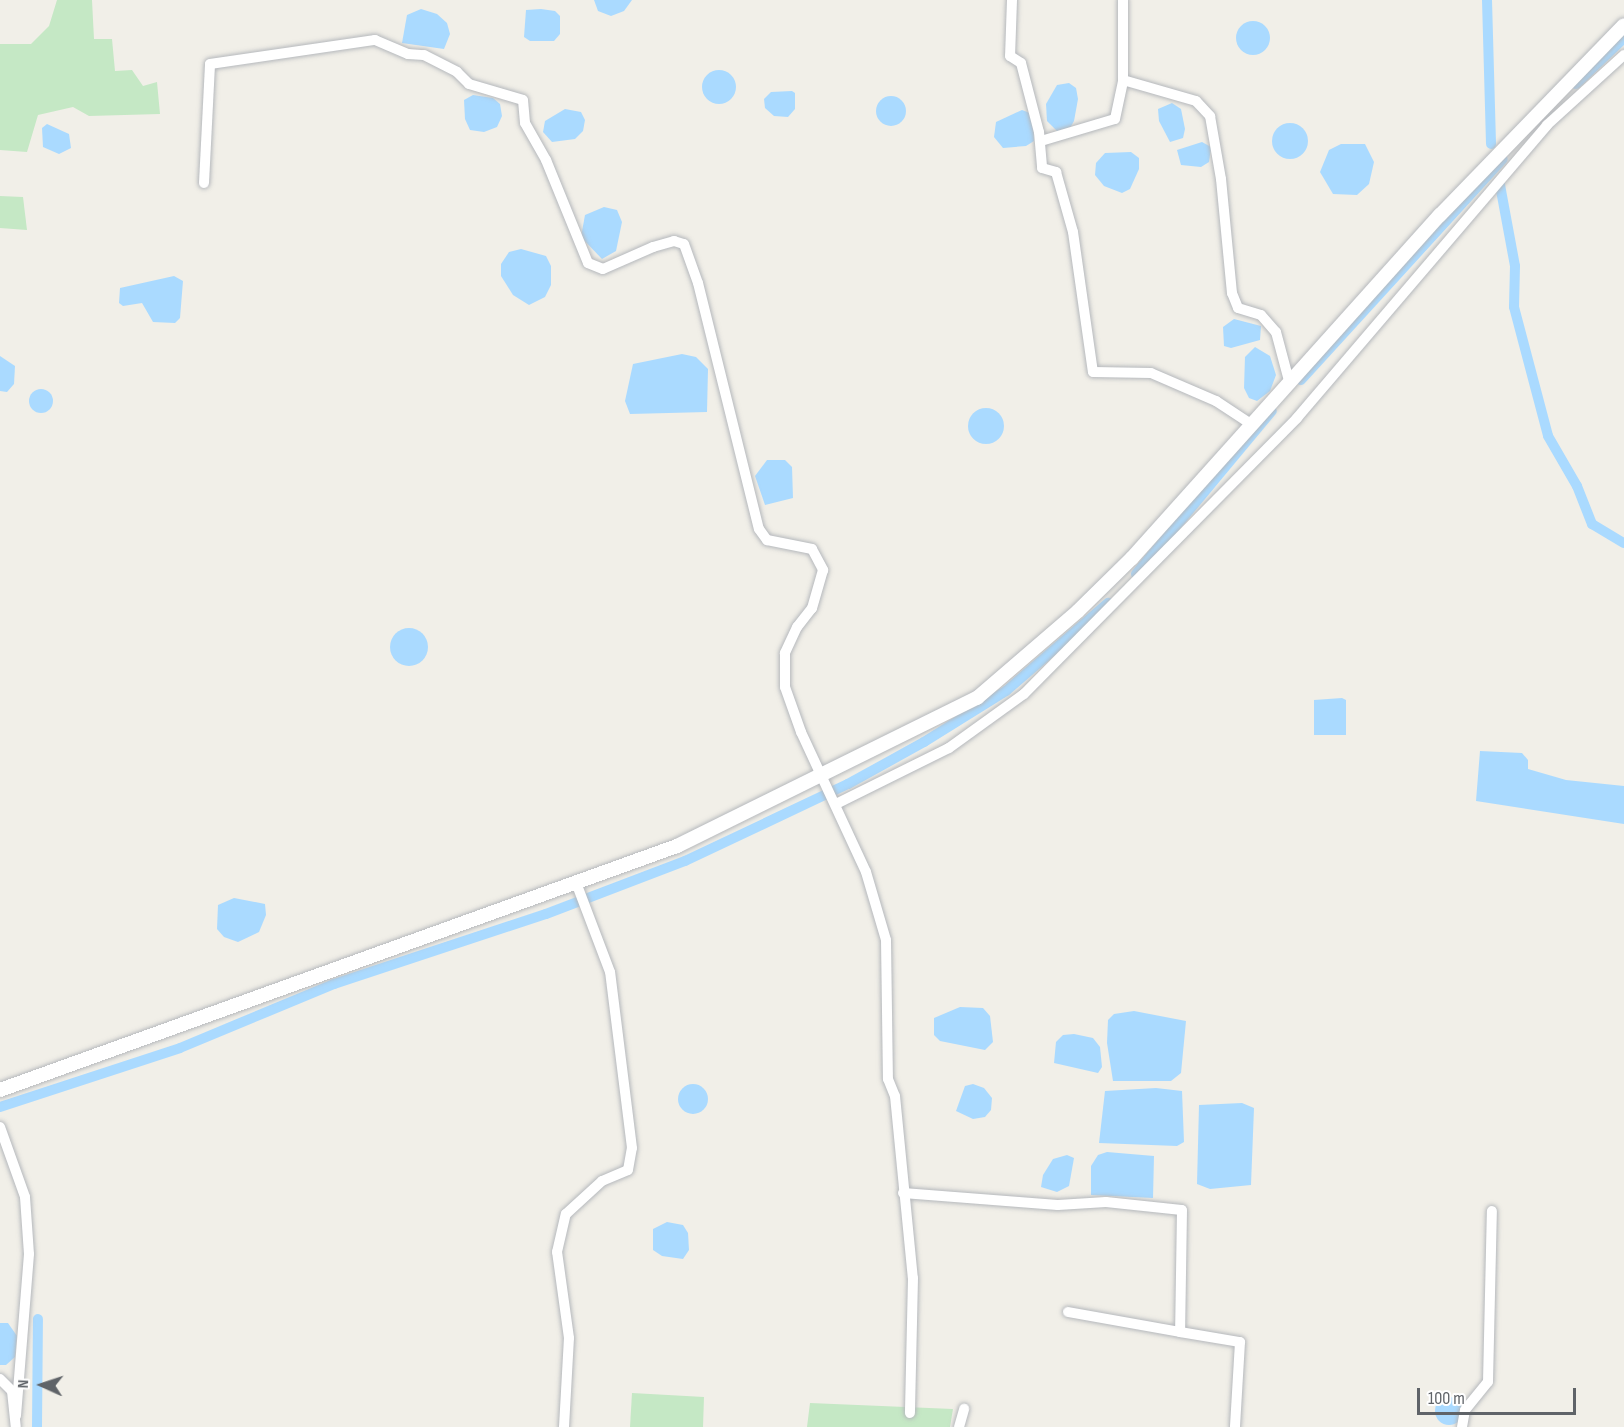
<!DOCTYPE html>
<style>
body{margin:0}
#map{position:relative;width:1624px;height:1427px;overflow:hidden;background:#f1efe8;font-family:"Sofia Sans Condensed",sans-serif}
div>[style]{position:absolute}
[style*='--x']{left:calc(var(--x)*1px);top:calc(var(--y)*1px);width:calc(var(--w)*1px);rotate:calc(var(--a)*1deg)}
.green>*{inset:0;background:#c5e8c5}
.water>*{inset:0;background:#aadaff}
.round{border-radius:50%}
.canal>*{height:10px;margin:-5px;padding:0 5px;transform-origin:5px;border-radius:5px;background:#aadaff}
.roads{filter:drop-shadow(0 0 2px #b5b8bc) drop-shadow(0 0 2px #b5b8bc)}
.minor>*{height:10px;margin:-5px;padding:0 5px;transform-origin:5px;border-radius:5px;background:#fff}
.tertiary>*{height:14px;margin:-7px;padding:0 7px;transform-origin:7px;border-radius:7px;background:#fff}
span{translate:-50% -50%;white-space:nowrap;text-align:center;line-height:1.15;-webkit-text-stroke:5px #fff;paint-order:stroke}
.north{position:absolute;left:12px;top:1355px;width:60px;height:60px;-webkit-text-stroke:4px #fff;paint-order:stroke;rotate:273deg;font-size:16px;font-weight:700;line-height:24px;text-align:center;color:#5f6368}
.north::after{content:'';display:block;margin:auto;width:21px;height:27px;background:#5f6368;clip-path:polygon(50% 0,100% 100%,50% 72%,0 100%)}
.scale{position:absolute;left:1417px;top:1388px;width:159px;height:27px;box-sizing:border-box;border:3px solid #5f6368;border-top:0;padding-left:8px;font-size:18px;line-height:21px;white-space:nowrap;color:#5f6368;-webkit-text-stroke:4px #fff;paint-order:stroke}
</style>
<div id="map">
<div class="green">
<i style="clip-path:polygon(57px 0,92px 0,94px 39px,112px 39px,115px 71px,132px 70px,143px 86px,157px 82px,160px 114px,89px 116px,73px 107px,38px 115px,27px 152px,0 150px,0 44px,31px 44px,49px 26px)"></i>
<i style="clip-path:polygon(0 196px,23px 197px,27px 230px,0 228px)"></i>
<i style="clip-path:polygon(632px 1393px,704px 1397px,703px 1427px,630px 1427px)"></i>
<i style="clip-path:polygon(810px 1403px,953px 1409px,950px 1427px,807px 1427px)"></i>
</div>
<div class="water">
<i style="clip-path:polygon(594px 0,632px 0,624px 11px,611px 16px,598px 11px)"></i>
<i style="clip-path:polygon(421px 9px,437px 14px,447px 23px,450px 34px,444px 49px,402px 43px,407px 15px)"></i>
<i style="clip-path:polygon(541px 9px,555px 11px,560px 16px,560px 34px,554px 41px,530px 41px,524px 37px,526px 10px)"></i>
<i class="round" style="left:1236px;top:21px;width:34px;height:34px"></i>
<i class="round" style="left:702px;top:70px;width:34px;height:34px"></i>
<i style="clip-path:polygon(1069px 83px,1076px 88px,1078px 99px,1074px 121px,1069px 130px,1058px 132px,1047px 121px,1046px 104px,1057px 85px)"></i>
<i style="clip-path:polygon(792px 91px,795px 93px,795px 109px,788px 117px,774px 116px,765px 108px,764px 99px,771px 92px)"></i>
<i style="clip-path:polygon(473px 95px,493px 98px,500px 104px,502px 116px,497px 127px,484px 132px,470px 130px,465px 119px,464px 100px)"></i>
<i class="round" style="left:876px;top:96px;width:30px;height:30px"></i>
<i style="clip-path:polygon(1172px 103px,1181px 109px,1185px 129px,1183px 138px,1170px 142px,1159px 121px,1158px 109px)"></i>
<i style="clip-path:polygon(565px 109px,581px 112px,585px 120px,583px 131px,575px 139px,552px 142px,543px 132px,545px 121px)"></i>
<i style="clip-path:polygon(1022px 110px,1030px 113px,1033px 120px,1034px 141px,1026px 146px,1003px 148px,994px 137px,996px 122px)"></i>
<i class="round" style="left:1272px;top:123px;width:36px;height:36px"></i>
<i style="clip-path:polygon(47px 124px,69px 134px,71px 148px,59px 154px,43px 147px,42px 128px)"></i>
<i style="clip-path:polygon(1202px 142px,1211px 147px,1209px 162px,1201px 167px,1181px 165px,1177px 150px)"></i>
<i style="clip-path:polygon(1341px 144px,1365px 144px,1374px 162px,1369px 184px,1357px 195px,1333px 194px,1320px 172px,1329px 150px)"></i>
<i style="clip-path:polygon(1131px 152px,1139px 158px,1139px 169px,1130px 189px,1122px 193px,1104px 186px,1095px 175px,1096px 163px,1105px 153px)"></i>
<i style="clip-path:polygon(604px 207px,617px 210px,622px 222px,616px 251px,602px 259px,581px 237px,585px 215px)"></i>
<i style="clip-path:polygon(521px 249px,546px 256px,551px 266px,551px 285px,545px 297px,529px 305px,513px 295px,501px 276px,501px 264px,509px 252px)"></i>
<i style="clip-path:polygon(174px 276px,183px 281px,180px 318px,175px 323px,153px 322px,142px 303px,123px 306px,119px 303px,120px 288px)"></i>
<i style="clip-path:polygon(1234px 319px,1261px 326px,1260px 340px,1231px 348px,1224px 346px,1223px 327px)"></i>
<i style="clip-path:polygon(1255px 347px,1270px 356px,1276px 375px,1270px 391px,1257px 401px,1249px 398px,1244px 388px,1245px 357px)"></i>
<i style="clip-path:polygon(682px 354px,696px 357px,708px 369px,707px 412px,630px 414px,625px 401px,633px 364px)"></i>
<i style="clip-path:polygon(0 356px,15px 366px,14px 384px,7px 392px,0 391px)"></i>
<i class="round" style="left:29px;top:389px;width:24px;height:24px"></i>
<i class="round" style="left:968px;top:408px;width:36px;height:36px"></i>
<i style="clip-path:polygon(767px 460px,785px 460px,792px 467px,793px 498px,765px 505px,755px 476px)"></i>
<i class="round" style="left:390px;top:628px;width:38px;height:38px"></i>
<i style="clip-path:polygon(1342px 698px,1346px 700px,1346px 735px,1314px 735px,1314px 700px)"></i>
<i style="clip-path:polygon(1480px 751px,1522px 753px,1528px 760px,1528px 769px,1566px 780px,1624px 786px,1624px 824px,1476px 801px)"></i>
<i style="clip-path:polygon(234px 898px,265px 904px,266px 915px,259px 932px,238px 942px,224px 937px,217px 929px,218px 905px)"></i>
<i style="clip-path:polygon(960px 1007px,983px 1008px,990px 1016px,993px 1042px,985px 1050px,940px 1041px,934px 1035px,934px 1018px)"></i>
<i style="clip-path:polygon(1134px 1011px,1186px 1021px,1181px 1073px,1171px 1081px,1113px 1081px,1107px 1043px,1108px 1020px,1114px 1014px)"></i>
<i style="clip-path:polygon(1074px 1034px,1093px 1038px,1100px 1047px,1102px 1067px,1098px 1073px,1054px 1063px,1056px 1042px,1063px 1035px)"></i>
<i style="clip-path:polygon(973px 1084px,984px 1088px,992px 1098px,991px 1110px,985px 1117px,973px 1119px,956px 1111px,965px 1086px)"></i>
<i class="round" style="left:678px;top:1084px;width:30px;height:30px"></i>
<i style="clip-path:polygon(1156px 1088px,1182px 1091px,1184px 1142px,1177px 1146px,1099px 1143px,1105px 1091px)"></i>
<i style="clip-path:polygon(1242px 1103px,1254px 1108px,1251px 1185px,1210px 1189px,1197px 1184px,1199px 1105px)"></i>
<i style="clip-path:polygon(1107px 1152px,1154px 1156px,1153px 1198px,1091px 1195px,1091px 1166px,1098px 1155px)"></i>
<i style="clip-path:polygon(1067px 1155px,1074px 1158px,1069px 1186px,1057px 1192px,1041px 1187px,1043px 1175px,1053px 1159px)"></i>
<i style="clip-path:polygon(667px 1222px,683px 1225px,688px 1233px,689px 1250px,683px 1259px,662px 1256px,653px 1250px,653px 1229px)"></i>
<i style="clip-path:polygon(0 1323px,8px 1323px,17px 1336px,15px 1357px,6px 1365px,0 1365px)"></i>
<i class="round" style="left:1435px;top:1397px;width:28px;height:28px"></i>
</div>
<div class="canal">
<i style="--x:1487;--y:0;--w:144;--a:88.4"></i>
<i style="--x:1576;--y:84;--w:66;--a:-43.8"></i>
<i style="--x:1500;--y:185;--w:82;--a:79.5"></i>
<i style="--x:1515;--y:266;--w:41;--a:91.4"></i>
<i style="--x:1514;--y:307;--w:133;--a:75.2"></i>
<i style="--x:1548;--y:436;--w:58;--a:59.9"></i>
<i style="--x:1577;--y:486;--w:41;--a:68.5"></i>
<i style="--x:1592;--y:524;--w:37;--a:31"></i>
<i style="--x:1301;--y:380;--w:299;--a:-47.6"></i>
<i style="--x:1136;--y:574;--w:212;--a:-50.2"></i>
<i style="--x:0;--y:1107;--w:189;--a:-18.1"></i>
<i style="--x:180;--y:1048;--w:167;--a:-22.6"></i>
<i style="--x:334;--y:984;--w:223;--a:-18.3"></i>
<i style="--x:546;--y:914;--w:149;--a:-20.9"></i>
<i style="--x:685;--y:861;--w:180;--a:-25.3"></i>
<i style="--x:848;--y:784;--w:87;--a:-28.9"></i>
<i style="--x:924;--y:742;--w:97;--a:-31.9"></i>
<i style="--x:1006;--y:691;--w:135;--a:-40.8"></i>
<i style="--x:37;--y:1427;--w:108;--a:-89.5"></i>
</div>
<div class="roads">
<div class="minor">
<i style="--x:1012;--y:0;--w:56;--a:92"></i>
<i style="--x:1010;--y:56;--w:13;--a:32"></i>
<i style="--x:1021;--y:63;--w:71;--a:75.4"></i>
<i style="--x:1039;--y:132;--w:36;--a:85"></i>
<i style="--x:1042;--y:168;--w:15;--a:16"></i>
<i style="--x:1056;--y:172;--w:62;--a:74.2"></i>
<i style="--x:1073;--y:232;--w:141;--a:81.9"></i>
<i style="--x:1093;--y:372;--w:58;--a:1"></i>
<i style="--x:1151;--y:373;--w:71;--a:23.3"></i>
<i style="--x:1216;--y:401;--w:42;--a:33.3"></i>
<i style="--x:1123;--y:80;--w:76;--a:16"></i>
<i style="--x:1196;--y:101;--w:21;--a:47"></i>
<i style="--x:1210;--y:116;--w:64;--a:80.1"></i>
<i style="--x:1221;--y:179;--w:115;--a:84.5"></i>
<i style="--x:1232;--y:293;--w:16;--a:68"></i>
<i style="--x:1238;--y:308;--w:24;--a:17"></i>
<i style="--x:1261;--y:315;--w:23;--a:49"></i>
<i style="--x:1276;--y:332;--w:51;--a:75.1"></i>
<i style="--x:1041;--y:141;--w:77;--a:-16.6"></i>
<i style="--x:1115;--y:119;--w:40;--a:-78"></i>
<i style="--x:1123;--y:80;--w:80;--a:-90"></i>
<i style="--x:204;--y:183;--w:119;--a:-87.1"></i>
<i style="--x:210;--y:64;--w:167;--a:-8.3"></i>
<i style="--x:375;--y:40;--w:36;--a:23"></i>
<i style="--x:408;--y:54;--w:16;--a:4"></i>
<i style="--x:424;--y:55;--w:37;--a:27"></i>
<i style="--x:457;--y:72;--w:17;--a:45"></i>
<i style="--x:469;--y:84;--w:56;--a:16.5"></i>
<i style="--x:523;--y:100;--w:23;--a:85"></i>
<i style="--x:525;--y:123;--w:43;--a:60.4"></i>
<i style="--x:546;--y:160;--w:111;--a:67.8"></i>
<i style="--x:588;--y:263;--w:16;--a:22"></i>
<i style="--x:603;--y:269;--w:55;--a:-23.7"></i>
<i style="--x:653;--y:247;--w:22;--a:-16"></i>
<i style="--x:674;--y:241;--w:10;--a:17"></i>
<i style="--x:684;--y:244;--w:41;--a:70.3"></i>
<i style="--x:698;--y:283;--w:253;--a:76.1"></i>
<i style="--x:759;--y:529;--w:14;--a:54"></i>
<i style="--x:767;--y:540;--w:46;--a:11.3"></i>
<i style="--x:812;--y:549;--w:24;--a:62"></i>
<i style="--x:823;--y:570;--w:40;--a:106"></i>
<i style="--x:812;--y:608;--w:24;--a:128"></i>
<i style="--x:797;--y:627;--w:29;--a:115"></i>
<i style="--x:785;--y:653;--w:34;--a:90"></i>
<i style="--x:785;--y:687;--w:48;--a:70.4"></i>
<i style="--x:801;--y:732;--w:154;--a:65.1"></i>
<i style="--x:866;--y:872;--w:71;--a:73.6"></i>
<i style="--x:886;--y:940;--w:139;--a:89.2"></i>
<i style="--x:888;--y:1079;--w:18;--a:68"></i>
<i style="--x:895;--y:1096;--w:183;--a:84.4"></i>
<i style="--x:913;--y:1278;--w:135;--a:91.3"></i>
<i style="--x:836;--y:804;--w:126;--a:-26.4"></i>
<i style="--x:949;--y:748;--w:92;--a:-35.8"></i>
<i style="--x:1024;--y:694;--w:388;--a:-45.3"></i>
<i style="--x:1297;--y:418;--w:385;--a:-49.5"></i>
<i style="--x:1547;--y:125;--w:104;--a:-42.3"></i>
<i style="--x:0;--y:1127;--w:74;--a:70.3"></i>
<i style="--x:25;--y:1197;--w:57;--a:86"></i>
<i style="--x:29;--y:1254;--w:162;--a:94.6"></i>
<i style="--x:903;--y:1193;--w:155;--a:4.4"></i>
<i style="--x:1058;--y:1205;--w:48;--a:-3.6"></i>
<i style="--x:1106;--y:1202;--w:76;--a:6"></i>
<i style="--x:1182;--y:1210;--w:122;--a:90.9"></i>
<i style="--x:1180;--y:1332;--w:61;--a:9.5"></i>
<i style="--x:1240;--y:1342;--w:85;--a:93.4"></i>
<i style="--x:1068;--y:1312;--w:114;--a:10.1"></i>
<i style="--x:0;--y:1379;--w:17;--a:45"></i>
<i style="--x:12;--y:1391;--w:36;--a:84"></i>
<i style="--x:564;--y:1427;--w:89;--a:-86.8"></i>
<i style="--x:569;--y:1338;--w:87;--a:-97.9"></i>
<i style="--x:557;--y:1252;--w:39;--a:-77"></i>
<i style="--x:566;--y:1214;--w:49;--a:-42.5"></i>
<i style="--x:602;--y:1181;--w:28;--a:-23"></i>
<i style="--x:628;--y:1170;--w:22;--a:-80"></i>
<i style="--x:632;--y:1148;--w:177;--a:-97.1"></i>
<i style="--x:610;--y:972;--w:93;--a:-110.8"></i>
<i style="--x:959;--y:1427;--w:19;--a:-74"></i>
<i style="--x:1462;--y:1427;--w:17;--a:-80"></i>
<i style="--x:1465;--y:1410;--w:36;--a:-51"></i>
<i style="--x:1488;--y:1382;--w:171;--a:-88.7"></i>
</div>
<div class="tertiary">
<i style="--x:0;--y:1090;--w:720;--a:-19.82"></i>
<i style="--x:677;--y:846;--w:335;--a:-26.3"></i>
<i style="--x:977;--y:698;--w:133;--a:-40.7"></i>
<i style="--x:1078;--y:611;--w:76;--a:-44.5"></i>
<i style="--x:1132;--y:558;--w:461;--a:-48.1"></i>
<i style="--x:1440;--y:215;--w:264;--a:-45.9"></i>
</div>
</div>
<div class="north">N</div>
<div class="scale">100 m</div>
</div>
